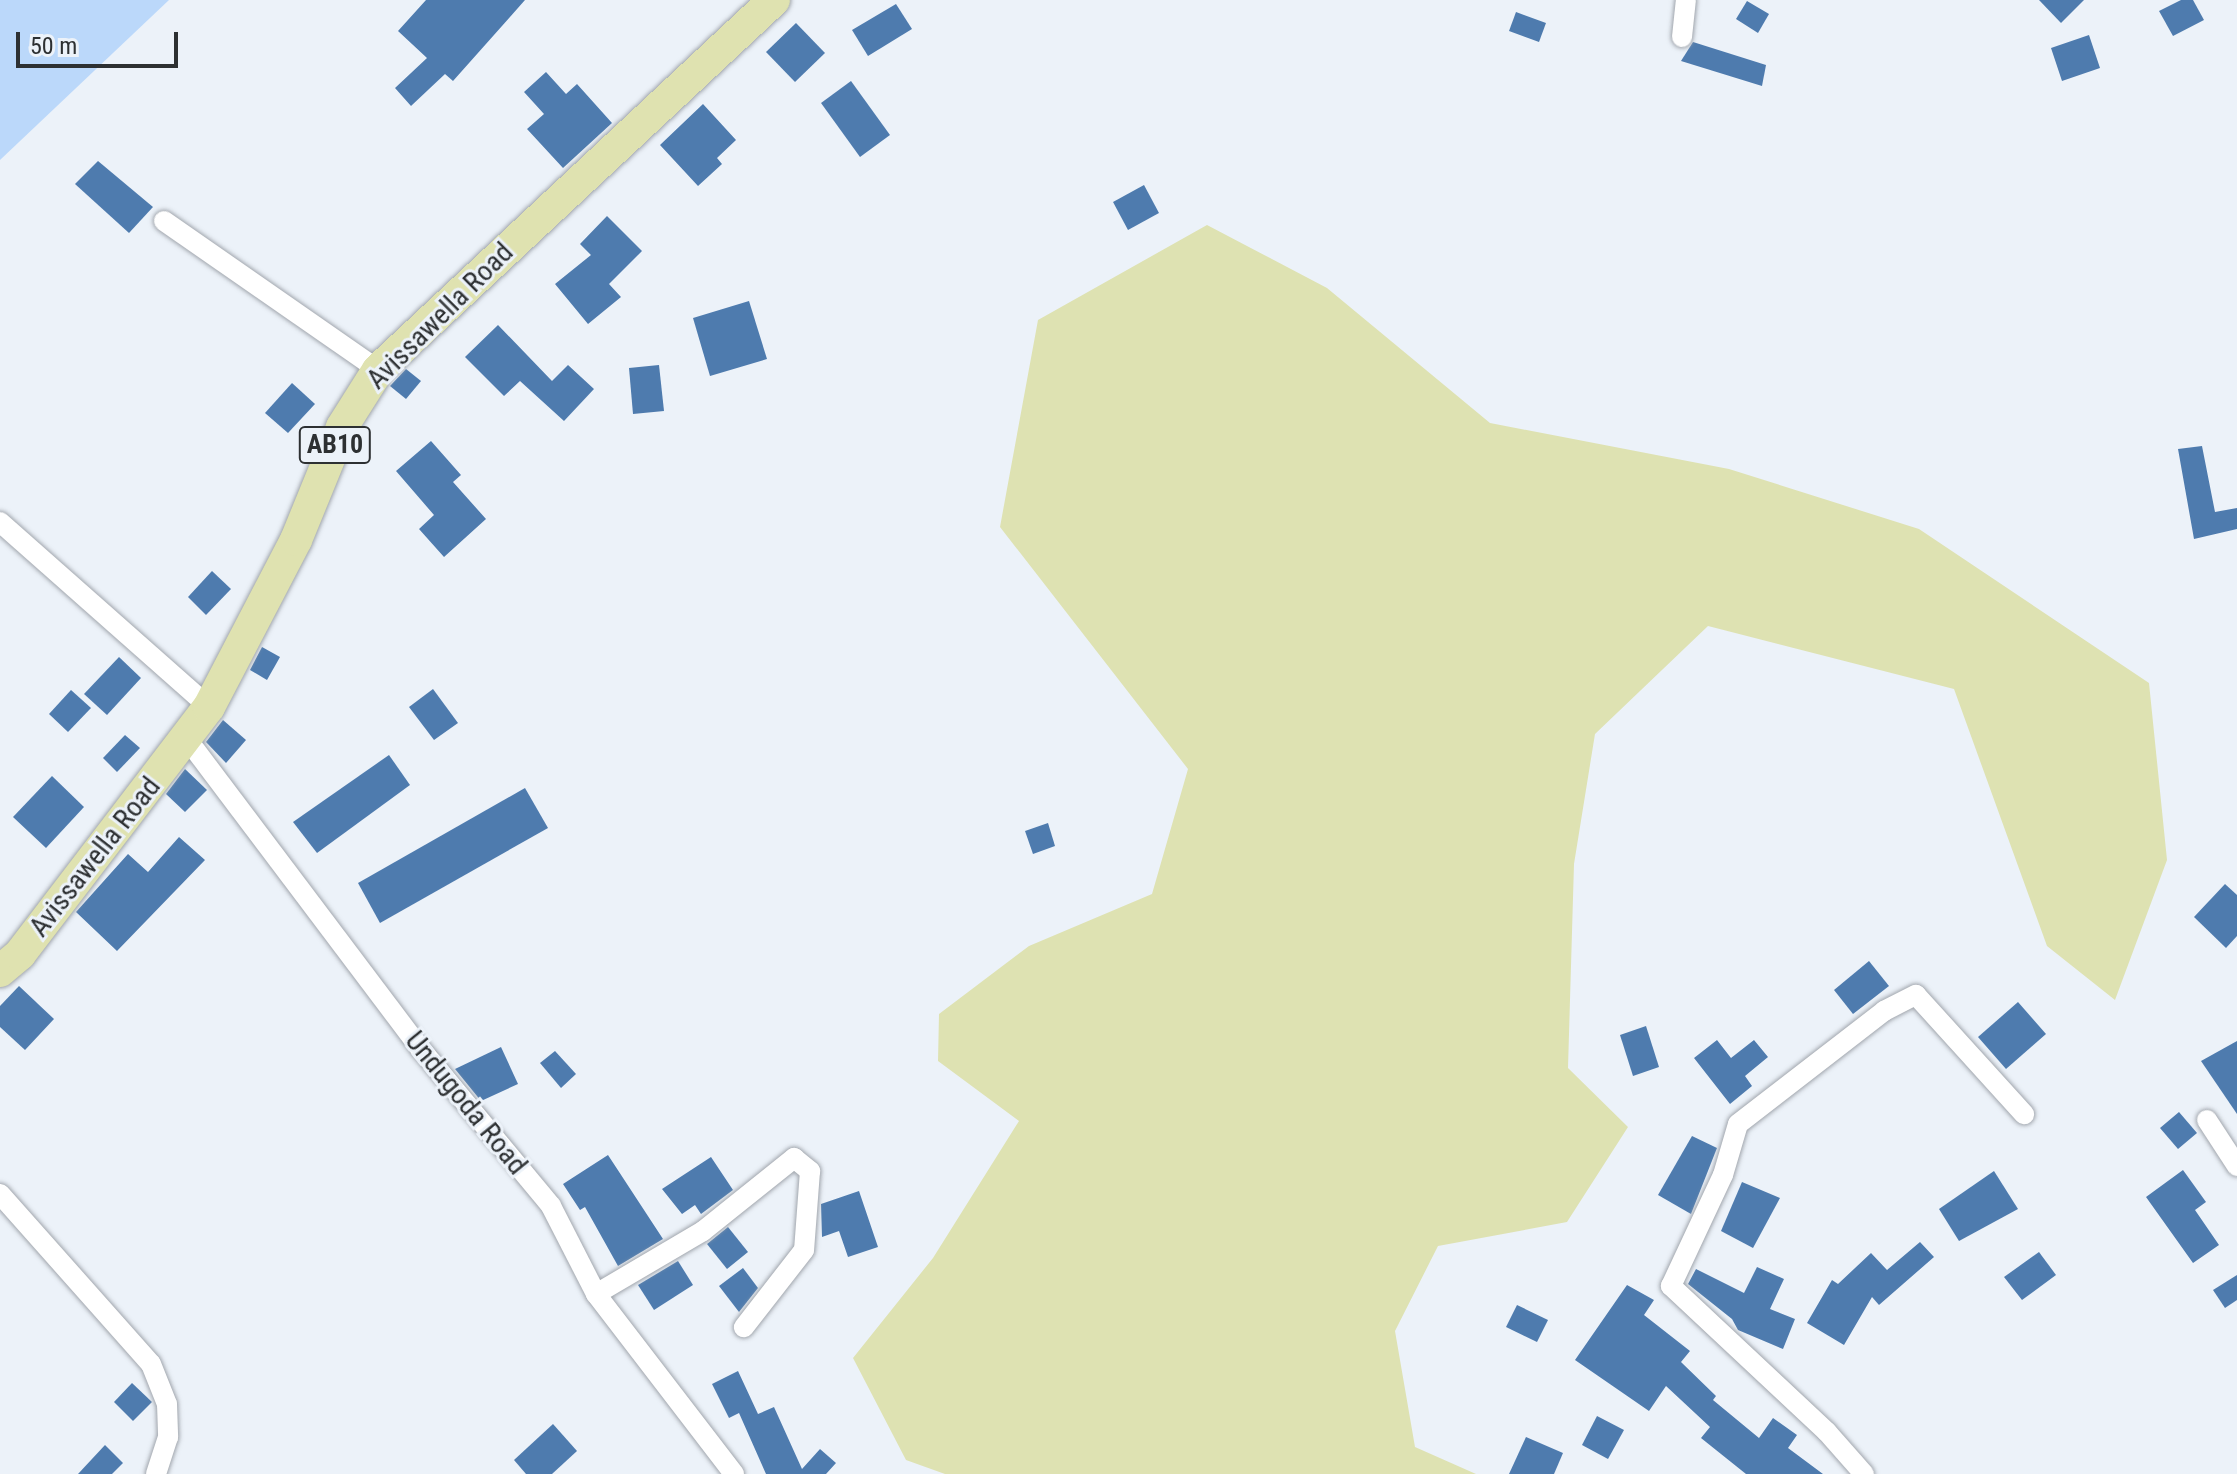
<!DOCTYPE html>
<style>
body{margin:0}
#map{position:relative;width:2237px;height:1474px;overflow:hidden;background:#ecf2f9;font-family:"Roboto Condensed",sans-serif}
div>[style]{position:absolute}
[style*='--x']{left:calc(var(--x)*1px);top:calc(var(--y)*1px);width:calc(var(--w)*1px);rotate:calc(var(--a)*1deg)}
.green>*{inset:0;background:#dee2b2}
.water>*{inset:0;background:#bbd8fa}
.building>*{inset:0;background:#4e7bae}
.roads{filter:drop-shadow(0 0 2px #a1a6ad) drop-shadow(0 0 2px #a1a6ad)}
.street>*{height:20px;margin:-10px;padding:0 10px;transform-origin:10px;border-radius:10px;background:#fff}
.primary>*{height:32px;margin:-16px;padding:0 16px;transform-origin:16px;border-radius:16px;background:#dfe2b0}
span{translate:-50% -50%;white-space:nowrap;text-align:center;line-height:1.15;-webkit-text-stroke:6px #ecf2f9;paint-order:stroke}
.shield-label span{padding:2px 6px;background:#ecf2f9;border:2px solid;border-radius:6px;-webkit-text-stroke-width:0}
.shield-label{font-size:26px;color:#2d3032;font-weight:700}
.street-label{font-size:28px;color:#2d3032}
.scale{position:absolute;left:16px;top:32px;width:162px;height:36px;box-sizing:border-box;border:4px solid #2d3032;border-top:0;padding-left:10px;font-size:24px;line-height:28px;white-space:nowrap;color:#2d3032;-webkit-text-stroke:6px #ecf2f9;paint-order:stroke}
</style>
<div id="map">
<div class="green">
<i style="clip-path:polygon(1207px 225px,1327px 288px,1490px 423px,1729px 469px,1919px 529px,2149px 683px,2167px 860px,2115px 1000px,2047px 946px,1954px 689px,1708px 626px,1595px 734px,1574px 864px,1568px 1068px,1628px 1127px,1567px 1222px,1438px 1246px,1395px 1331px,1415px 1447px,1476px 1474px,945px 1474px,906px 1460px,853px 1358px,933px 1258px,1019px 1121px,938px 1061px,939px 1014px,1029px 946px,1152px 894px,1188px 769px,1000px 527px,1038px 320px)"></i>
</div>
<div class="water">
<i style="clip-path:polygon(0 0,169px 0,0 160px)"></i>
</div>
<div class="building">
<i style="clip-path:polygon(426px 0,525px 0,453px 81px,445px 74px,411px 106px,395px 88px,427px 58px,398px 31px)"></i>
<i style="clip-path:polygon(2039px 0,2084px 0,2061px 23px)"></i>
<i style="clip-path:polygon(2181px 0,2193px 0,2204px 20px,2173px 36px,2159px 11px)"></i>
<i style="clip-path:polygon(1747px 1px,1769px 14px,1758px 33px,1736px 19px)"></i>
<i style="clip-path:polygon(896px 4px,912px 29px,868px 56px,852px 30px)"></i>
<i style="clip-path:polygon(1516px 12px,1546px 23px,1539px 42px,1509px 31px)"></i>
<i style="clip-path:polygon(796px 23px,825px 53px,795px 82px,766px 52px)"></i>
<i style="clip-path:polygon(2089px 35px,2100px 68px,2062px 81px,2051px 48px)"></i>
<i style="clip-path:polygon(1693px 42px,1766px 65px,1762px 86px,1681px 61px)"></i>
<i style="clip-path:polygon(546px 72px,566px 94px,577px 84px,612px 123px,563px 168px,527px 129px,544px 114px,524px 92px)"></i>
<i style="clip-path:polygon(851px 81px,890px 135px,860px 157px,821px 103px)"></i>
<i style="clip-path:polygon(703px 104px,736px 140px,717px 158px,722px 164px,698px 186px,660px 145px)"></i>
<i style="clip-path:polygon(98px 161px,153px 207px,129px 233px,75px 184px)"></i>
<i style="clip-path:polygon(1144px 185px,1159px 213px,1128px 230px,1113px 202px)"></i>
<i style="clip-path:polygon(607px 216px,642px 251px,609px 284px,621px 297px,588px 324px,555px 284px,591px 255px,580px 244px)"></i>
<i style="clip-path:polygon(749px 301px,767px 359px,710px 376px,693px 318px)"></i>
<i style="clip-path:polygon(498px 325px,552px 381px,568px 365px,594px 389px,564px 421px,520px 381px,504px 396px,465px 357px)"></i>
<i style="clip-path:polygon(659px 365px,664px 411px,633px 414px,629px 368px)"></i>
<i style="clip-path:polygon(406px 369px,421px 381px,406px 399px,390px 386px)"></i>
<i style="clip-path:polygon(292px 383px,315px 404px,288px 433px,265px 413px)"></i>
<i style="clip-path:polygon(431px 441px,461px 475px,453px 482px,486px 519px,444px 557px,419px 529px,434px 515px,396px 471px)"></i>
<i style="clip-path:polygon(2202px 446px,2215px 512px,2237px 508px,2237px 529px,2194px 539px,2178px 449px)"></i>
<i style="clip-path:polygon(212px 571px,231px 589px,206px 615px,188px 597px)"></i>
<i style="clip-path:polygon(262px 647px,280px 657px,267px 680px,250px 670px)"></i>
<i style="clip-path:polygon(119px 657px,141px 678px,107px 715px,84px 694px)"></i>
<i style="clip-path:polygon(433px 689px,458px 723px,434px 740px,409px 707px)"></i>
<i style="clip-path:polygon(71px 690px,91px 708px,68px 732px,49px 714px)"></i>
<i style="clip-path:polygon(223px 720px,246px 740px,226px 763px,206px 742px)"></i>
<i style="clip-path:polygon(125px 735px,140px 748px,117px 772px,103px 758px)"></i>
<i style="clip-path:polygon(389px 755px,410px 785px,317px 853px,293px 822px)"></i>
<i style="clip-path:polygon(185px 769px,207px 790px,185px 812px,166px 794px)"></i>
<i style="clip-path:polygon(52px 776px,84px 807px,46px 848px,13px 817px)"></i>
<i style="clip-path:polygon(525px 788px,548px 828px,380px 923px,358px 883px)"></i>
<i style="clip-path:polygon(1048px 823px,1055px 846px,1033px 854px,1025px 831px)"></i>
<i style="clip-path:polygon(179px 837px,205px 860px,117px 951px,76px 912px,128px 854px,148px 872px)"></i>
<i style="clip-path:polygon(2225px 884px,2237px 895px,2237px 936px,2226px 948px,2194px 917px)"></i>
<i style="clip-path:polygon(1869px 961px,1889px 986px,1853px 1014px,1834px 990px)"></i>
<i style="clip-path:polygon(19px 986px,54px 1019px,25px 1050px,0 1027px,0 1006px)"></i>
<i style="clip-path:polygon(2018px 1002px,2046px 1034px,2006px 1069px,1978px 1037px)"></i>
<i style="clip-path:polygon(1646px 1026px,1659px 1067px,1633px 1076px,1620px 1035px)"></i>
<i style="clip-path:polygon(1717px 1040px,1731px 1058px,1754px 1040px,1768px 1057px,1745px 1076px,1752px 1086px,1730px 1104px,1694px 1058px)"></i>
<i style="clip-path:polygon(2237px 1041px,2237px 1114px,2201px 1061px)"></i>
<i style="clip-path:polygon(501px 1047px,518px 1084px,481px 1101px,455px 1069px)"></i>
<i style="clip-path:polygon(555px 1051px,576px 1074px,561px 1088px,540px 1063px)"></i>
<i style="clip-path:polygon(2179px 1112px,2197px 1133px,2178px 1149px,2160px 1128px)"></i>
<i style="clip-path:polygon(1692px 1136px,1717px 1148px,1691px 1214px,1658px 1195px)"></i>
<i style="clip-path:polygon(608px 1155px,663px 1239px,618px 1266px,585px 1207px,580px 1210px,563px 1184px)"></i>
<i style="clip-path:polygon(711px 1157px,733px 1190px,701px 1214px,695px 1205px,682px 1214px,662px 1189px)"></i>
<i style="clip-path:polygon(2183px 1170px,2206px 1202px,2195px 1210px,2219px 1245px,2193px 1263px,2146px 1197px)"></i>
<i style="clip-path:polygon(1994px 1171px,2018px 1209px,1959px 1241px,1939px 1209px)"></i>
<i style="clip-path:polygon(1742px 1182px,1780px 1198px,1753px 1248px,1721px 1231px)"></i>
<i style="clip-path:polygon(859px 1191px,878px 1247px,848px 1257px,839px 1231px,822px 1237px,821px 1204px)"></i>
<i style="clip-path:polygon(728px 1227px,748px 1252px,727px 1269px,707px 1244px)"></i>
<i style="clip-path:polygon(1920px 1242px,1934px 1257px,1879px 1305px,1872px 1297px,1844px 1345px,1807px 1323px,1832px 1280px,1838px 1284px,1871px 1253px,1887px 1270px)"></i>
<i style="clip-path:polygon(2039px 1252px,2056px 1275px,2022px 1300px,2004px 1277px)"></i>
<i style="clip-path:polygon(678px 1261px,693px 1285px,654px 1310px,638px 1285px)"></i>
<i style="clip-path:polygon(1757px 1267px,1784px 1279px,1770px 1309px,1795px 1319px,1783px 1349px,1738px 1330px,1732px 1319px,1688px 1284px,1696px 1269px,1744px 1293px)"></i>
<i style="clip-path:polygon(743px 1268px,758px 1288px,739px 1312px,719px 1286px)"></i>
<i style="clip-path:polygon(2237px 1275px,2237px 1300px,2225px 1308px,2213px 1290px)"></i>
<i style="clip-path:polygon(1627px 1285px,1654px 1300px,1644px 1315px,1690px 1351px,1681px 1362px,1716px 1396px,1713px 1400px,1759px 1438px,1773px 1418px,1797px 1435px,1788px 1448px,1823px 1474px,1746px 1474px,1701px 1438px,1710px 1427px,1666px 1386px,1649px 1411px,1575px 1360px)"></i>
<i style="clip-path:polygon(1517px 1305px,1548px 1320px,1537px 1342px,1506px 1327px)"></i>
<i style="clip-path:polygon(738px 1371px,758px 1414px,774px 1407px,802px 1469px,820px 1449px,836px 1463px,826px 1474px,766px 1474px,739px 1413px,729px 1418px,712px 1384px)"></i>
<i style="clip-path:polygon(132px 1383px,152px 1402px,133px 1421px,114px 1402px)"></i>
<i style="clip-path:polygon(1597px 1416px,1624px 1430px,1608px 1459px,1582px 1445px)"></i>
<i style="clip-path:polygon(553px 1424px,577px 1451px,552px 1474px,526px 1474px,514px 1460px)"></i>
<i style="clip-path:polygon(1526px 1437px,1563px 1453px,1554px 1474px,1509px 1474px)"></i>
<i style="clip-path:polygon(105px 1445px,123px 1463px,112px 1474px,78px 1474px)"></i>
</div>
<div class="roads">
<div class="street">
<i style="--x:1682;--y:37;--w:37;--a:-84"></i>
<i style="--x:164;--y:221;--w:261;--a:34.8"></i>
<i style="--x:0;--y:522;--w:279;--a:41.5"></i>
<i style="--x:187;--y:739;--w:387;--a:53"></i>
<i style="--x:420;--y:1048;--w:205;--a:50.3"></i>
<i style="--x:551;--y:1206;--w:99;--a:62.9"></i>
<i style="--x:596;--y:1294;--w:227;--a:52.5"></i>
<i style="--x:2207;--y:1120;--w:55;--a:56.9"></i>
<i style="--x:0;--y:1194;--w:227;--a:48.4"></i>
<i style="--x:151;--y:1364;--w:43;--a:68.2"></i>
<i style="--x:167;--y:1404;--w:33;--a:88"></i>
<i style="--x:168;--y:1437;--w:39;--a:108"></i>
<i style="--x:596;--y:1294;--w:124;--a:-30.5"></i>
<i style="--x:703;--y:1231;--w:117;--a:-38.7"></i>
<i style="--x:794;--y:1158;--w:21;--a:39"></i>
<i style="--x:810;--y:1171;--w:79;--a:94.3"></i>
<i style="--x:804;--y:1250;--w:98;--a:127.9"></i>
<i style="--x:1864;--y:1474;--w:56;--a:-131.4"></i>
<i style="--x:1827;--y:1432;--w:214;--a:-136.9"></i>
<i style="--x:1671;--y:1286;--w:123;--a:-64.9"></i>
<i style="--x:1723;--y:1175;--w:53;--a:-73.6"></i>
<i style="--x:1738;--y:1124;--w:185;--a:-37.7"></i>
<i style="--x:1884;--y:1011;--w:36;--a:-27"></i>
<i style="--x:1916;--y:995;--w:161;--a:47.8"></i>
</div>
<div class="primary">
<i style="--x:0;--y:971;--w:26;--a:-40"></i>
<i style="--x:20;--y:954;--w:311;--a:-52.6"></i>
<i style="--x:209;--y:707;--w:188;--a:-62.5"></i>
<i style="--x:296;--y:540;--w:122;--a:-67.8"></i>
<i style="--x:342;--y:427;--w:67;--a:-57.7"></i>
<i style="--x:378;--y:370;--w:542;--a:-43.06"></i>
</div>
</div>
<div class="shield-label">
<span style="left:335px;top:445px">AB10</span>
</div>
<div class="street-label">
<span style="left:440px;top:316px;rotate:-45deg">Avissawella Road</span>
<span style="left:95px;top:857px;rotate:-52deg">Avissawella Road</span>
<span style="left:466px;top:1103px;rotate:51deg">Undugoda Road</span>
</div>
<div class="scale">50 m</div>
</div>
